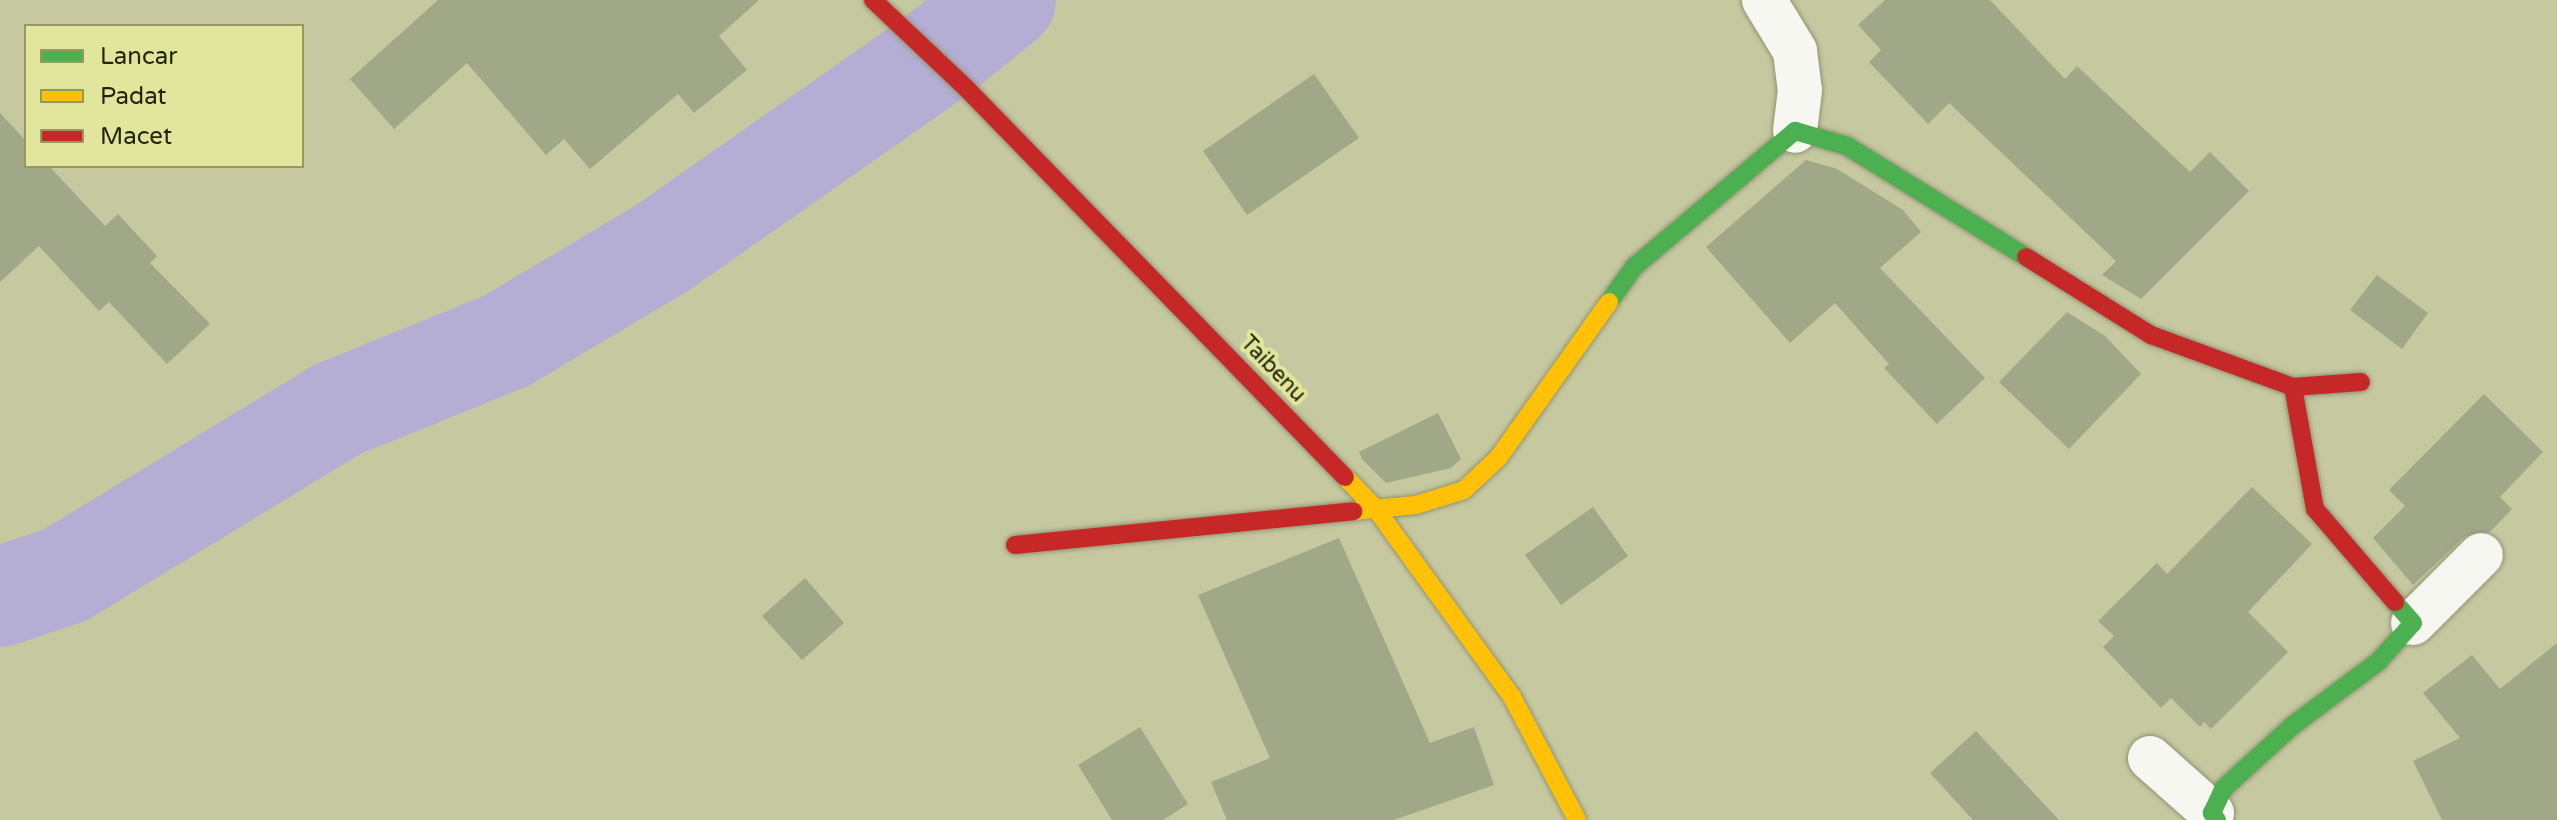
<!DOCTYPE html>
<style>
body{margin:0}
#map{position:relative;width:2557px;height:820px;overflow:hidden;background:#c6c8a0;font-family:"Varela Round",sans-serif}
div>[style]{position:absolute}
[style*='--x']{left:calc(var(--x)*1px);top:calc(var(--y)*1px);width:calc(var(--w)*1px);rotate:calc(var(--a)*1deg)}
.river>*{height:100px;margin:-50px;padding:0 50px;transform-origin:50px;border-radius:50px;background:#b4add4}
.building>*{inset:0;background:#a0a888}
.roads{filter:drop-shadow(0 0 2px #929474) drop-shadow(0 0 2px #929474)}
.street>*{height:44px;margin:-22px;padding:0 22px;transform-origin:22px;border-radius:22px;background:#f6f7f1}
.fast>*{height:18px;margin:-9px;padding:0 9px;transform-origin:9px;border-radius:9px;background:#4caf50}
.slow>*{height:18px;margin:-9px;padding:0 9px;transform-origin:9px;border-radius:9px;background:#ffc107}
.jam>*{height:18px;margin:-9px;padding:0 9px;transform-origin:9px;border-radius:9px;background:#c62828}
span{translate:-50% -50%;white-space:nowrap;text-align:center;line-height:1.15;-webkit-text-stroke:8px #e2e69c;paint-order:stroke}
.street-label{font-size:22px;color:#232405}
.legend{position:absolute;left:24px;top:24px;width:280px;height:144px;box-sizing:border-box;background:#e2e69c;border:2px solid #969860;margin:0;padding:10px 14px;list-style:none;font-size:24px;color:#232405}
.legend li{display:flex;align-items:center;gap:16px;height:40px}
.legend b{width:40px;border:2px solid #969860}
</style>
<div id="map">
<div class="river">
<i style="--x:0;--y:597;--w:69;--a:-18.7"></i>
<i style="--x:65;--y:575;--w:317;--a:-31.3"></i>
<i style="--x:336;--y:410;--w:183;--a:-22.1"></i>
<i style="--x:506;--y:341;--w:182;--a:-30.8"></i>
<i style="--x:662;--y:248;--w:338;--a:-35"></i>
<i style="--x:939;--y:54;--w:86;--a:-38.9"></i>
</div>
<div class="building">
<i style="clip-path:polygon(438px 0,759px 0,719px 36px,747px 70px,694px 113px,678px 94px,590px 169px,564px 139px,546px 155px,467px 63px,394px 129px,350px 79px)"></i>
<i style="clip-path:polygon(1885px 0,1990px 0,2065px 79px,2077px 66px,2190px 172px,2210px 152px,2249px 191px,2141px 299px,2102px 275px,2116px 261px,1949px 103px,1928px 124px,1869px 62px,1881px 50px,1858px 25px)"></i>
<i style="clip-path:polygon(1314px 74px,1359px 138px,1247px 215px,1203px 151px)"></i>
<i style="clip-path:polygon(0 113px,26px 141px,26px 166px,49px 166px,105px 226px,118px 214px,157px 256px,150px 263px,210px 324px,167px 364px,109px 302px,99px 311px,39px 246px,0 282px)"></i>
<i style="clip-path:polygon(1806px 160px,1837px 169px,1903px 210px,1921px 232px,1880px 268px,1985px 378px,1937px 424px,1884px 368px,1889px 364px,1835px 303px,1790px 343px,1706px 247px)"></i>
<i style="clip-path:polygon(2377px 275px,2428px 313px,2402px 349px,2350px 310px)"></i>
<i style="clip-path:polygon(2067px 312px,2105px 336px,2141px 374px,2069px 449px,1999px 382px)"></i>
<i style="clip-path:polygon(2484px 394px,2543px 452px,2500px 497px,2512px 509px,2490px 532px,2464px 537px,2413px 585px,2373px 538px,2405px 506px,2389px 490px)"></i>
<i style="clip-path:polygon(1438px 413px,1461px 459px,1451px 468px,1386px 483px,1362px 459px,1359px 452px)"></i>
<i style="clip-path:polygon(2252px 487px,2312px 544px,2248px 612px,2288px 652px,2211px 729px,2204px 722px,2200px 727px,2171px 698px,2161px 708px,2103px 647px,2114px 636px,2098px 621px,2157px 563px,2167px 574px)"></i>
<i style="clip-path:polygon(1593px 507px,1628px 556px,1561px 605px,1525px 555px)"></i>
<i style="clip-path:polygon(1339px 538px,1430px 743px,1474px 727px,1494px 785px,1394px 820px,1227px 820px,1211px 782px,1270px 758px,1198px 595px)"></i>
<i style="clip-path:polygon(805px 578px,844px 623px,802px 660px,762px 616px)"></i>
<i style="clip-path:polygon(2557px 643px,2557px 820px,2442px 820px,2413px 761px,2460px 738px,2423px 693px,2472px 655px,2500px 689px)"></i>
<i style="clip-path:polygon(1140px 727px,1188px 804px,1163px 820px,1112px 820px,1078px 765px)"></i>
<i style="clip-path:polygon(1976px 731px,2059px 820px,1973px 820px,1930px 773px)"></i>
</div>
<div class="roads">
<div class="street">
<i style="--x:1764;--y:0;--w:60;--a:58.7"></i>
<i style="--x:1795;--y:51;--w:39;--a:83"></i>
<i style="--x:1800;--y:90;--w:41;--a:97"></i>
<i style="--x:2413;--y:623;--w:96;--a:-45"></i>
<i style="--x:2150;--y:758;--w:83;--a:41.6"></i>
</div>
<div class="fast">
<i style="--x:1609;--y:302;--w:43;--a:-54.5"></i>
<i style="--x:1634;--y:267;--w:211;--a:-40.2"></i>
<i style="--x:1795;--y:131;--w:54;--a:16.1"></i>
<i style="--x:1847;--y:146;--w:211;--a:31.8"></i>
<i style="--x:2217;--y:820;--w:9;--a:-126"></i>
<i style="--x:2212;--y:813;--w:26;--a:-65"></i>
<i style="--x:2223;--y:789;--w:93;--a:-42.4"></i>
<i style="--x:2292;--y:726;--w:107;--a:-36.7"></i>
<i style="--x:2378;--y:662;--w:52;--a:-48.1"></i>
<i style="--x:2413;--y:623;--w:28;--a:-131"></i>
</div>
<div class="slow">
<i style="--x:1345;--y:477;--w:45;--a:45.9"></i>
<i style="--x:1376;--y:509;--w:232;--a:54.1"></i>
<i style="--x:1512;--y:697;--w:139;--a:62.1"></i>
<i style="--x:1353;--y:511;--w:63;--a:-5.4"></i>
<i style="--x:1416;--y:505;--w:50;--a:-17.4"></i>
<i style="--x:1464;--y:490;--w:48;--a:-43.3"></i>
<i style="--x:1499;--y:457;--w:190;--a:-54.6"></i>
</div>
<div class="jam">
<i style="--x:873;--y:0;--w:128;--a:43.4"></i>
<i style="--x:966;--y:88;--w:543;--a:45.75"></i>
<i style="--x:2026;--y:257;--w:147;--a:32"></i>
<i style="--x:2151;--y:335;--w:151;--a:20.1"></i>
<i style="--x:2293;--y:387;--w:68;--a:-4.2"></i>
<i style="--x:2293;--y:387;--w:124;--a:79.8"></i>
<i style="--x:2315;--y:509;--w:123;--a:49.3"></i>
<i style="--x:1015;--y:545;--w:340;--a:-5.7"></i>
</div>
</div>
<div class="street-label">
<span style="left:1273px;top:369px;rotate:46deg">Taibenu</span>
</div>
<ul class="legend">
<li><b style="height:10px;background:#4caf50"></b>Lancar</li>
<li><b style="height:10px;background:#ffc107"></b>Padat</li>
<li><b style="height:10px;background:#c62828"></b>Macet</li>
</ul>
</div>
